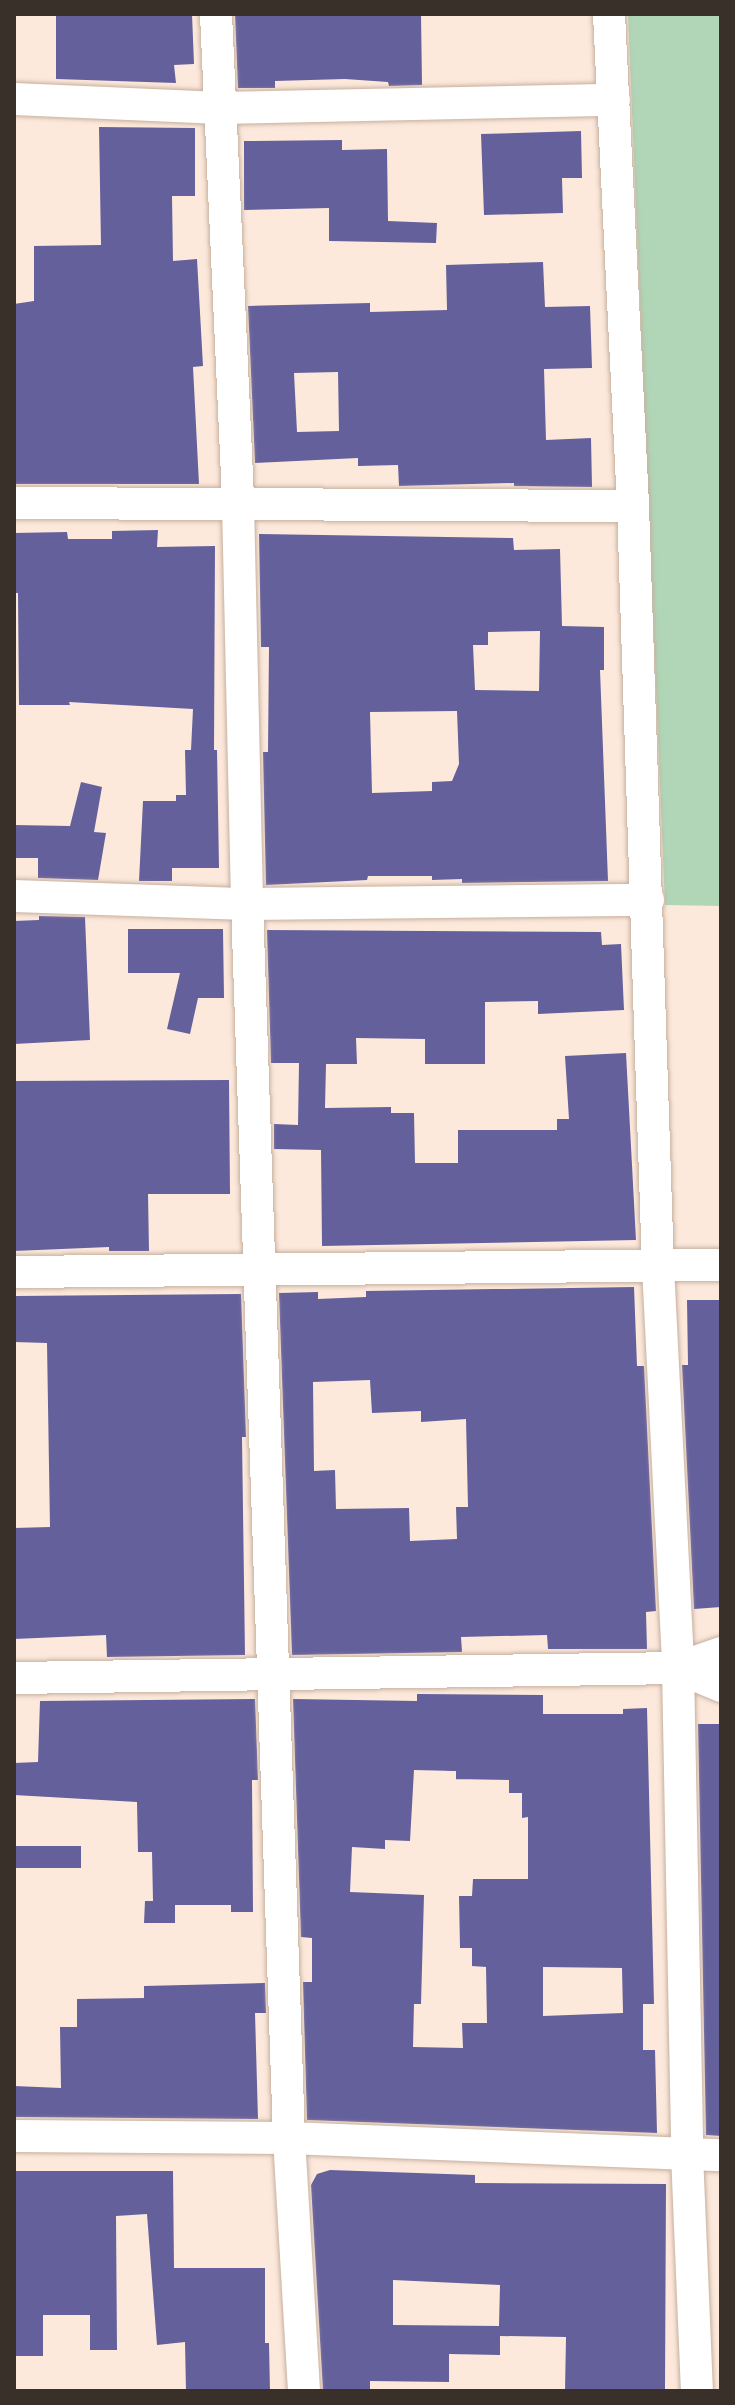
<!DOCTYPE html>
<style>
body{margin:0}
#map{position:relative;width:735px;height:2405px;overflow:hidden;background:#fce9db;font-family:Cabin,sans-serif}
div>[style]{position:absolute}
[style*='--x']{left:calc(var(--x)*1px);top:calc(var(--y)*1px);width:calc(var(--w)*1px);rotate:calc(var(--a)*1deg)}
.green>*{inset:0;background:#b0d6b7}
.building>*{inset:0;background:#64609c}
.roads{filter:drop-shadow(0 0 2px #c6af9f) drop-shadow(0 0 2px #c6af9f)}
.minor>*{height:32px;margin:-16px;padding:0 16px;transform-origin:16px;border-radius:16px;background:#fff}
span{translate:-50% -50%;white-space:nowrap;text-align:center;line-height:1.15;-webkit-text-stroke:8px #fef9f6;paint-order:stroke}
.frame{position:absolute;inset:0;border:16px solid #3a302a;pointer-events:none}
</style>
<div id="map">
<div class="green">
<i style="clip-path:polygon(628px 14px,721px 14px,721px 906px,665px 905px)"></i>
</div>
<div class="building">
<i style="clip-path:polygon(56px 14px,192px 14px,194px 64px,174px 65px,176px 83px,56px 79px)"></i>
<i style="clip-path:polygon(235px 14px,421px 14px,422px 85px,389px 86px,388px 82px,345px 79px,275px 81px,275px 88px,238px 88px)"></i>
<i style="clip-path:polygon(99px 127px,195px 128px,195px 196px,172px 196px,173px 261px,197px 259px,203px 366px,193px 367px,199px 484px,14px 484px,14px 304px,34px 301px,34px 246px,101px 245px)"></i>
<i style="clip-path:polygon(581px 131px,582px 178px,562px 178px,563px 213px,484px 215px,481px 134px)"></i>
<i style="clip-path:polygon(342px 140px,342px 150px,387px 149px,388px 221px,437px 223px,436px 243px,329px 241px,329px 208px,244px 210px,244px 141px)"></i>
<i style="clip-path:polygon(evenodd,543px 262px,545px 307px,590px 306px,592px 368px,544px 369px,546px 440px,591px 438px,592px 487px,514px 486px,514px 483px,399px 486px,398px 465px,358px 466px,358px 458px,255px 463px,248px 306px,370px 303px,370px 312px,447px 310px,446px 265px,543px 262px,338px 372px,339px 431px,297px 432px,294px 373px,338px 372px)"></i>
<i style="clip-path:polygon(158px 530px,157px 547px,215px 546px,214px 750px,217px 750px,219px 868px,172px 868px,172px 881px,139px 881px,143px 801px,176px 801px,176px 795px,186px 795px,185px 750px,191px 750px,193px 709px,69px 702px,70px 705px,19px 705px,18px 593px,14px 593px,14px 533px,67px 532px,68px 539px,112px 539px,112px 531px)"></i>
<i style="clip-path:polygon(evenodd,259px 534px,513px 538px,514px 550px,560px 549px,562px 626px,604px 627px,604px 670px,600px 670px,608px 881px,462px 883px,462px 879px,432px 880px,432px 876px,368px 876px,367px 880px,266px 885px,263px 752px,268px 752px,269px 647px,261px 647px,259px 534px,540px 631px,539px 691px,475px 690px,473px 645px,488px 645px,488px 632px,540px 631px,259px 534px,457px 711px,459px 764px,452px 781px,432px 782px,432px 791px,372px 793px,370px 712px,457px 711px)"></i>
<i style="clip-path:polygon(81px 782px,102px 787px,94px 832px,106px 833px,98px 880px,38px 878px,38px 858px,14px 858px,14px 825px,70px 826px)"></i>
<i style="clip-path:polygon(39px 916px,85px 917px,90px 1040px,14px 1044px,14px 921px,39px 920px)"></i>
<i style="clip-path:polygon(128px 929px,223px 929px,224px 998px,198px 998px,190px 1034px,167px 1029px,180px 973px,128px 973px)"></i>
<i style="clip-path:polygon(267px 930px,601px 932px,602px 945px,621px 944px,624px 1010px,538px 1014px,538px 1001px,485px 1002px,485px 1064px,425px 1064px,425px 1039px,356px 1038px,357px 1064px,326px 1064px,325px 1108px,391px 1107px,391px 1113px,414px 1113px,415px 1163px,458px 1163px,458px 1130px,557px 1130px,557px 1119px,569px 1119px,565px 1056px,626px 1053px,636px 1240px,322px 1246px,321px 1150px,274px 1149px,274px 1124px,298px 1125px,299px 1063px,271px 1063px)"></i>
<i style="clip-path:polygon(229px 1080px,230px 1194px,148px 1194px,149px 1251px,109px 1251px,109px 1247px,14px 1251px,14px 1081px)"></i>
<i style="clip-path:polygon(evenodd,634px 1287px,637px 1366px,644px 1366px,656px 1611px,646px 1612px,647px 1649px,548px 1649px,547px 1635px,461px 1637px,462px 1652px,292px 1655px,279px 1293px,318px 1292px,318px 1299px,366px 1297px,366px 1291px,634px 1287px,370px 1380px,372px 1413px,421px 1411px,421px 1422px,466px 1419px,468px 1507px,456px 1507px,457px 1539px,410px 1541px,409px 1508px,336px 1509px,335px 1470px,314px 1471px,313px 1382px,370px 1380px)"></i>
<i style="clip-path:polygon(241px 1294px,246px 1437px,242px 1437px,245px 1655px,107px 1657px,106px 1635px,14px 1639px,14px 1528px,50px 1527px,47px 1343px,14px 1342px,14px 1296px)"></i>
<i style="clip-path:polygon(687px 1300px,721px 1300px,721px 1607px,694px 1609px,682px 1365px,688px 1365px)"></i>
<i style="clip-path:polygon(evenodd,417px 1694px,543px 1695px,543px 1714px,623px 1714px,623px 1709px,647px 1708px,654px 2004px,643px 2004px,643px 2050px,655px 2050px,657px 2133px,307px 2120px,303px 1982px,312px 1982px,312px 1938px,301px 1937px,293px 1699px,417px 1701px,417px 1694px,414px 1770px,456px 1771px,456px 1779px,509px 1780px,509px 1793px,522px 1793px,522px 1818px,528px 1817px,528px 1879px,473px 1879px,472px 1896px,459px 1896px,460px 1948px,472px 1948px,472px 1966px,486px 1967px,487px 2023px,462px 2023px,463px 2048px,413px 2047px,414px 2004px,421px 2004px,424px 1895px,350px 1892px,352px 1847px,385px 1849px,385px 1840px,410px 1841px,414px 1770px,417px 1694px,543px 1967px,622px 1968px,623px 2013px,543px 2016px,543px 1967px)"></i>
<i style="clip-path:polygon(255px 1699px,258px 1780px,252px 1780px,253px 1912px,231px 1912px,231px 1905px,175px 1905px,175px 1923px,144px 1923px,145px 1901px,153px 1901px,152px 1852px,138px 1852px,137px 1802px,14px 1795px,14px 1763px,38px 1762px,40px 1701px)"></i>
<i style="clip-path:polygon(698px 1724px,721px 1724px,721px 2136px,706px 2135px)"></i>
<i style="clip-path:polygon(14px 1846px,81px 1846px,81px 1868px,14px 1868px)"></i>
<i style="clip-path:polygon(265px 1983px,266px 2013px,255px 2013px,258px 2119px,14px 2117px,14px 2086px,61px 2088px,60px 2027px,77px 2027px,77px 1999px,144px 1998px,144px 1986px)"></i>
<i style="clip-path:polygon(evenodd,330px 2170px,475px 2175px,475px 2183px,666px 2184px,665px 2391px,565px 2391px,566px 2337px,500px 2336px,500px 2355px,449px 2354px,449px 2382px,370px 2381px,370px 2391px,323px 2391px,311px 2185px,317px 2174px,330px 2170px,393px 2280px,500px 2285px,499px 2326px,393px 2325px,393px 2280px)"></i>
<i style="clip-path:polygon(14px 2171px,173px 2171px,174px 2268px,265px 2268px,265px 2343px,269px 2343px,270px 2391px,186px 2391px,185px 2342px,157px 2345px,147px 2214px,116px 2216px,117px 2350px,90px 2350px,90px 2315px,43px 2315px,43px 2356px,14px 2356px)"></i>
</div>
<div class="roads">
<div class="minor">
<i style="--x:216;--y:14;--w:490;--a:87.4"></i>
<i style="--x:238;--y:504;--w:400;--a:88.7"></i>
<i style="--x:247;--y:904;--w:1235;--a:88.05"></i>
<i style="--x:289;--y:2138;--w:253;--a:86.6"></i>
<i style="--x:609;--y:14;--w:493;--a:87.2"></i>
<i style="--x:633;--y:506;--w:761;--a:88.12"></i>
<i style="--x:658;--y:1267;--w:401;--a:87.1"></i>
<i style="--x:678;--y:1668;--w:486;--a:88.9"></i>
<i style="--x:687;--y:2154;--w:237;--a:87.6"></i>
<i style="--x:14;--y:99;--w:207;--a:2.5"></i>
<i style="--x:221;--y:108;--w:393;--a:-1.2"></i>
<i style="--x:14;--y:503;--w:619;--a:0.28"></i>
<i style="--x:14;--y:896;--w:233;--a:2"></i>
<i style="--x:247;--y:904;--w:401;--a:-0.6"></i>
<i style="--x:14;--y:1272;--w:707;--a:-0.57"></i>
<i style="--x:678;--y:1668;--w:47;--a:22.7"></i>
<i style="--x:14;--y:1678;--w:664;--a:-0.86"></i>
<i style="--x:678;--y:1668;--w:46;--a:-19.2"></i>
<i style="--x:14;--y:2136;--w:275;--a:0.4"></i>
<i style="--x:289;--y:2138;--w:432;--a:2.3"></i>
</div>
</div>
<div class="frame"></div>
</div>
